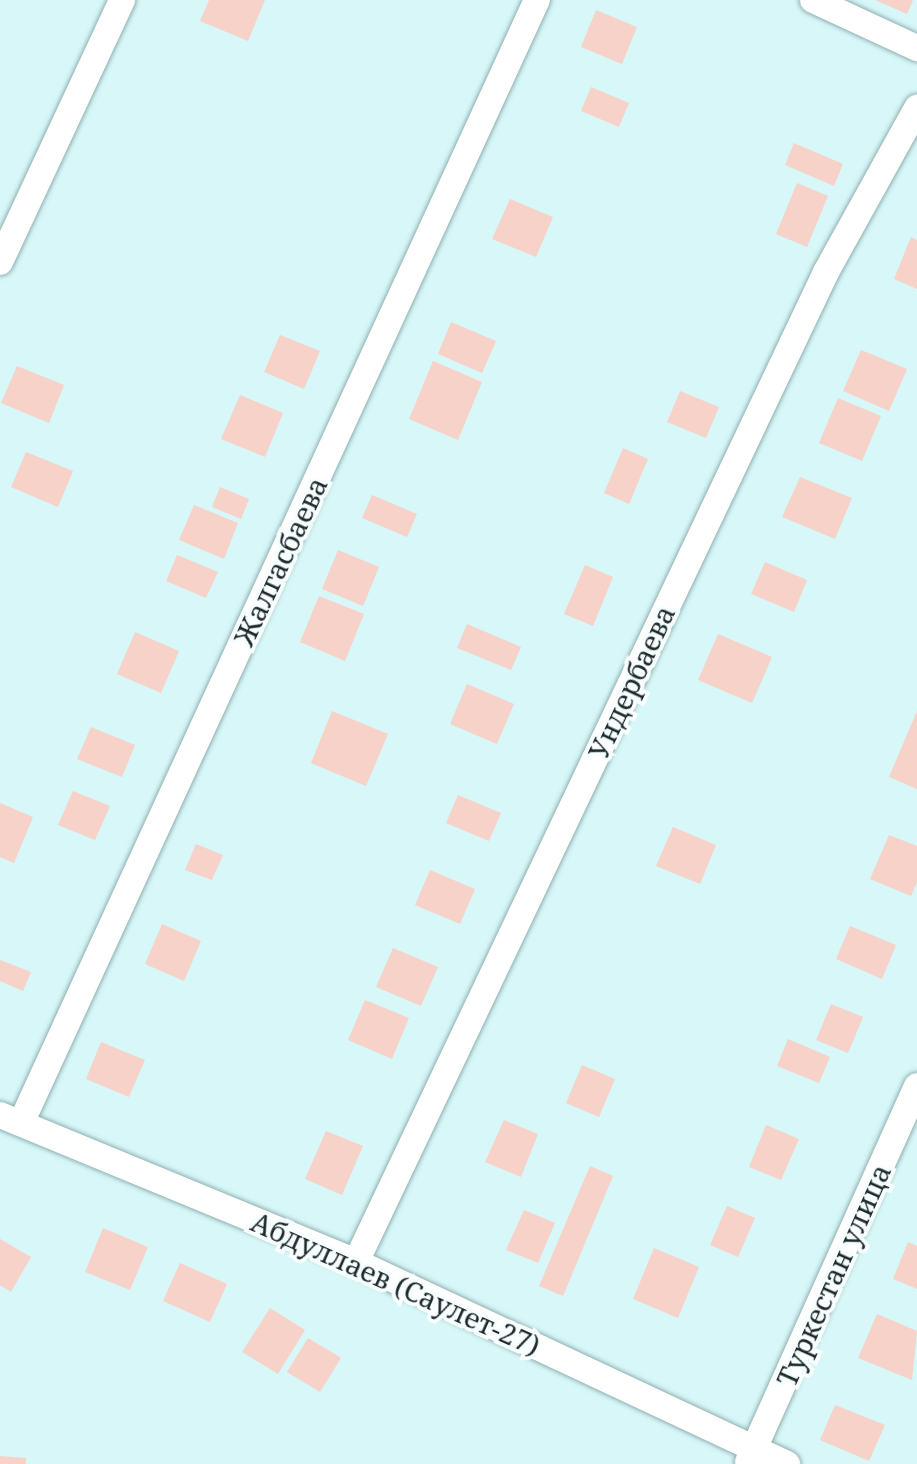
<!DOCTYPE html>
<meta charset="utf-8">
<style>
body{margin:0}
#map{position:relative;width:917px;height:1464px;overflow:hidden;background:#d7f7f8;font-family:"Noto Serif",serif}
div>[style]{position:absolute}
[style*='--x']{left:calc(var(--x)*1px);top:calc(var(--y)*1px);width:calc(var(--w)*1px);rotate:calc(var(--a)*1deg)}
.building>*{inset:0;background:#f6d2c8}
.roads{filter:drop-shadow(0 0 2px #90afb0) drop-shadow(0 0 2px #90afb0)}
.minor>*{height:26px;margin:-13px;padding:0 13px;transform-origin:13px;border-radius:13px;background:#fff}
span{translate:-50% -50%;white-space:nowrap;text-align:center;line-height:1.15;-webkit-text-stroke:8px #f8feff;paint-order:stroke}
.street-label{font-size:28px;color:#1c2929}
</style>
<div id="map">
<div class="building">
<i style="clip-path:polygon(209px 0,265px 0,248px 41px,200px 21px)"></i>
<i style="clip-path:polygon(875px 0,913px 0,907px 14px)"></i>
<i style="clip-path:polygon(596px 10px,637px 27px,622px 64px,581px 47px)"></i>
<i style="clip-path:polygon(591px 87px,629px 103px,619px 127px,581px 111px)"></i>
<i style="clip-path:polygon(794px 143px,843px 164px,834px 186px,785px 165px)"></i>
<i style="clip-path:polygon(797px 183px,828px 196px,807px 247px,776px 234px)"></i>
<i style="clip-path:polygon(510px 199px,553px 217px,536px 257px,492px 239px)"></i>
<i style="clip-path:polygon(911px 237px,917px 240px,917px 289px,894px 279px)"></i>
<i style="clip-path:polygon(451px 322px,496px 341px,482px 373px,438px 354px)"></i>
<i style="clip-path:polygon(280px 335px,320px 351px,304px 389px,264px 372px)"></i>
<i style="clip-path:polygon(861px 350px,907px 369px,889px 411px,843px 391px)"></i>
<i style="clip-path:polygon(433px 361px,482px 382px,458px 440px,409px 419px)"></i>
<i style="clip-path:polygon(17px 366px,64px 385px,49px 423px,1px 403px)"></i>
<i style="clip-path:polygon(680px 391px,719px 407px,706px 438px,667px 422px)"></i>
<i style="clip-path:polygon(240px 395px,283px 413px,265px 457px,221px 439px)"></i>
<i style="clip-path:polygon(838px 398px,881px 416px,862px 461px,819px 443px)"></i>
<i style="clip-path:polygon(623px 448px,648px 459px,629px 504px,604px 493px)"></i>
<i style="clip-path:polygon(26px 452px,73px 471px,58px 507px,11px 487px)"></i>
<i style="clip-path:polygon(800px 477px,852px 498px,835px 539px,782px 517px)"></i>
<i style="clip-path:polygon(220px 487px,249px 499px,241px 519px,212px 507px)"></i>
<i style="clip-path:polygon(372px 495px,417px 514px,407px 537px,362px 518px)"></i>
<i style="clip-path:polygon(194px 505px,238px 523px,224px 559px,179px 540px)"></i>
<i style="clip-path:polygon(338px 550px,379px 567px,363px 606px,322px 589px)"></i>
<i style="clip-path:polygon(177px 555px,218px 572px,206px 598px,166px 581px)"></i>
<i style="clip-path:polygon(765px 562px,807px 580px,794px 612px,751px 594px)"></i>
<i style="clip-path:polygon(585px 565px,613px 577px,593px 626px,564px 614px)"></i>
<i style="clip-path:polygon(319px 596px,364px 614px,345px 661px,300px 642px)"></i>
<i style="clip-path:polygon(467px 624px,521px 647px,511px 670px,457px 648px)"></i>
<i style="clip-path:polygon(135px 632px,179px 651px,161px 693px,117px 674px)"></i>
<i style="clip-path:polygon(718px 634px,772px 657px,752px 703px,698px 680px)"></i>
<i style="clip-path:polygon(467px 684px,514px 704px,497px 744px,450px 724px)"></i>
<i style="clip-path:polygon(332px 711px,388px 734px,366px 786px,311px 763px)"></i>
<i style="clip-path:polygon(917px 711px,917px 789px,889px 777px)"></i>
<i style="clip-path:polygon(91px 727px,135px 745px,122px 777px,77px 759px)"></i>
<i style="clip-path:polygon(73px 791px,110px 806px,95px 840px,58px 825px)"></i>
<i style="clip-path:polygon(458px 795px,501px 813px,489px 841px,446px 823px)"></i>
<i style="clip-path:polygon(0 803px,33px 817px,14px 863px,0 857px)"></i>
<i style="clip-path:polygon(673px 827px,716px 845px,700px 884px,656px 866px)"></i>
<i style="clip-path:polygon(889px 835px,917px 846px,917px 882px,911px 896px,870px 879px)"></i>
<i style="clip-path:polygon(196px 844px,223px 855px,212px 880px,185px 870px)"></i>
<i style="clip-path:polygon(430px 870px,475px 889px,460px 924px,415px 905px)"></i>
<i style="clip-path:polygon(162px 924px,201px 941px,184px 981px,145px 964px)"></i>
<i style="clip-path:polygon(850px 926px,896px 945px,882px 979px,836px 959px)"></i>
<i style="clip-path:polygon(393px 948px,438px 967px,421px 1006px,376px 987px)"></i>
<i style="clip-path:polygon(0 960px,31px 972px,23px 991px,0 981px)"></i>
<i style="clip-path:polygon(365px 1000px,409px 1018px,392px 1059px,348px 1040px)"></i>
<i style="clip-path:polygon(831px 1004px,863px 1017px,848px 1053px,816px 1040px)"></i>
<i style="clip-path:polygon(788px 1039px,830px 1057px,819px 1083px,777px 1066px)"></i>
<i style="clip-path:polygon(101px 1042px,145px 1060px,129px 1097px,86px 1079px)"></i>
<i style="clip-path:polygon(582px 1065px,615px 1079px,599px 1117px,566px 1103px)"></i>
<i style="clip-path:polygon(504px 1120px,538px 1134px,521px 1177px,485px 1162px)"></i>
<i style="clip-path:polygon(766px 1125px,799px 1139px,781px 1180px,749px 1167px)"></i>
<i style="clip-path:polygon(326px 1131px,363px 1146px,342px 1195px,305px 1179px)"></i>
<i style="clip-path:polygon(590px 1166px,613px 1176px,563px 1296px,539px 1286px)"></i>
<i style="clip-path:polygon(727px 1206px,755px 1218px,738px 1257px,710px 1245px)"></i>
<i style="clip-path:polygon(524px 1210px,555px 1223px,538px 1263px,506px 1250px)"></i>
<i style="clip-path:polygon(103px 1228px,148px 1247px,130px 1290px,85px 1272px)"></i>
<i style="clip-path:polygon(0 1239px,31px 1257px,11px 1292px,0 1285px)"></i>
<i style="clip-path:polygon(908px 1242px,917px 1246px,917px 1289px,893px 1279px)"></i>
<i style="clip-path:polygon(654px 1248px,699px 1267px,678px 1318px,633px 1299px)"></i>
<i style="clip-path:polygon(180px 1263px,227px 1284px,210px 1322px,163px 1301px)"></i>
<i style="clip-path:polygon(270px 1308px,305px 1330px,278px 1374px,242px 1352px)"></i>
<i style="clip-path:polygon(877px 1314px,917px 1331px,912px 1380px,858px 1358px)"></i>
<i style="clip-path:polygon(308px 1338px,341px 1358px,320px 1392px,287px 1372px)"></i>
<i style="clip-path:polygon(835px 1405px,885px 1425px,869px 1461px,820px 1440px)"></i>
<i style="clip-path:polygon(0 1456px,26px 1458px,26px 1464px,0 1464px)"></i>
</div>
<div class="roads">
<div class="minor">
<i style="--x:813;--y:0;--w:115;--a:24.8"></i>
<i style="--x:0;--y:262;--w:289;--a:-65"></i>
<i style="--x:0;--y:1115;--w:385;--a:22.4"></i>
<i style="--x:356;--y:1262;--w:476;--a:25.1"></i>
<i style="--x:22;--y:1121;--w:1234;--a:-65.33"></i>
<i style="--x:356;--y:1262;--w:1096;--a:-64.6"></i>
<i style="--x:826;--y:272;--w:188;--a:-61"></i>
<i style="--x:748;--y:1462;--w:412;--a:-65.8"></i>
</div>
</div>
<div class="street-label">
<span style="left:280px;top:561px;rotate:-65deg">Жалгасбаева</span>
<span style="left:631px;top:682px;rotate:-65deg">Ундербаева</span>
<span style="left:833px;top:1275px;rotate:-66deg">Туркестан улица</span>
<span style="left:396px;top:1283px;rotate:24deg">Абдуллаев (Саулет-27)</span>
</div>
</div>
